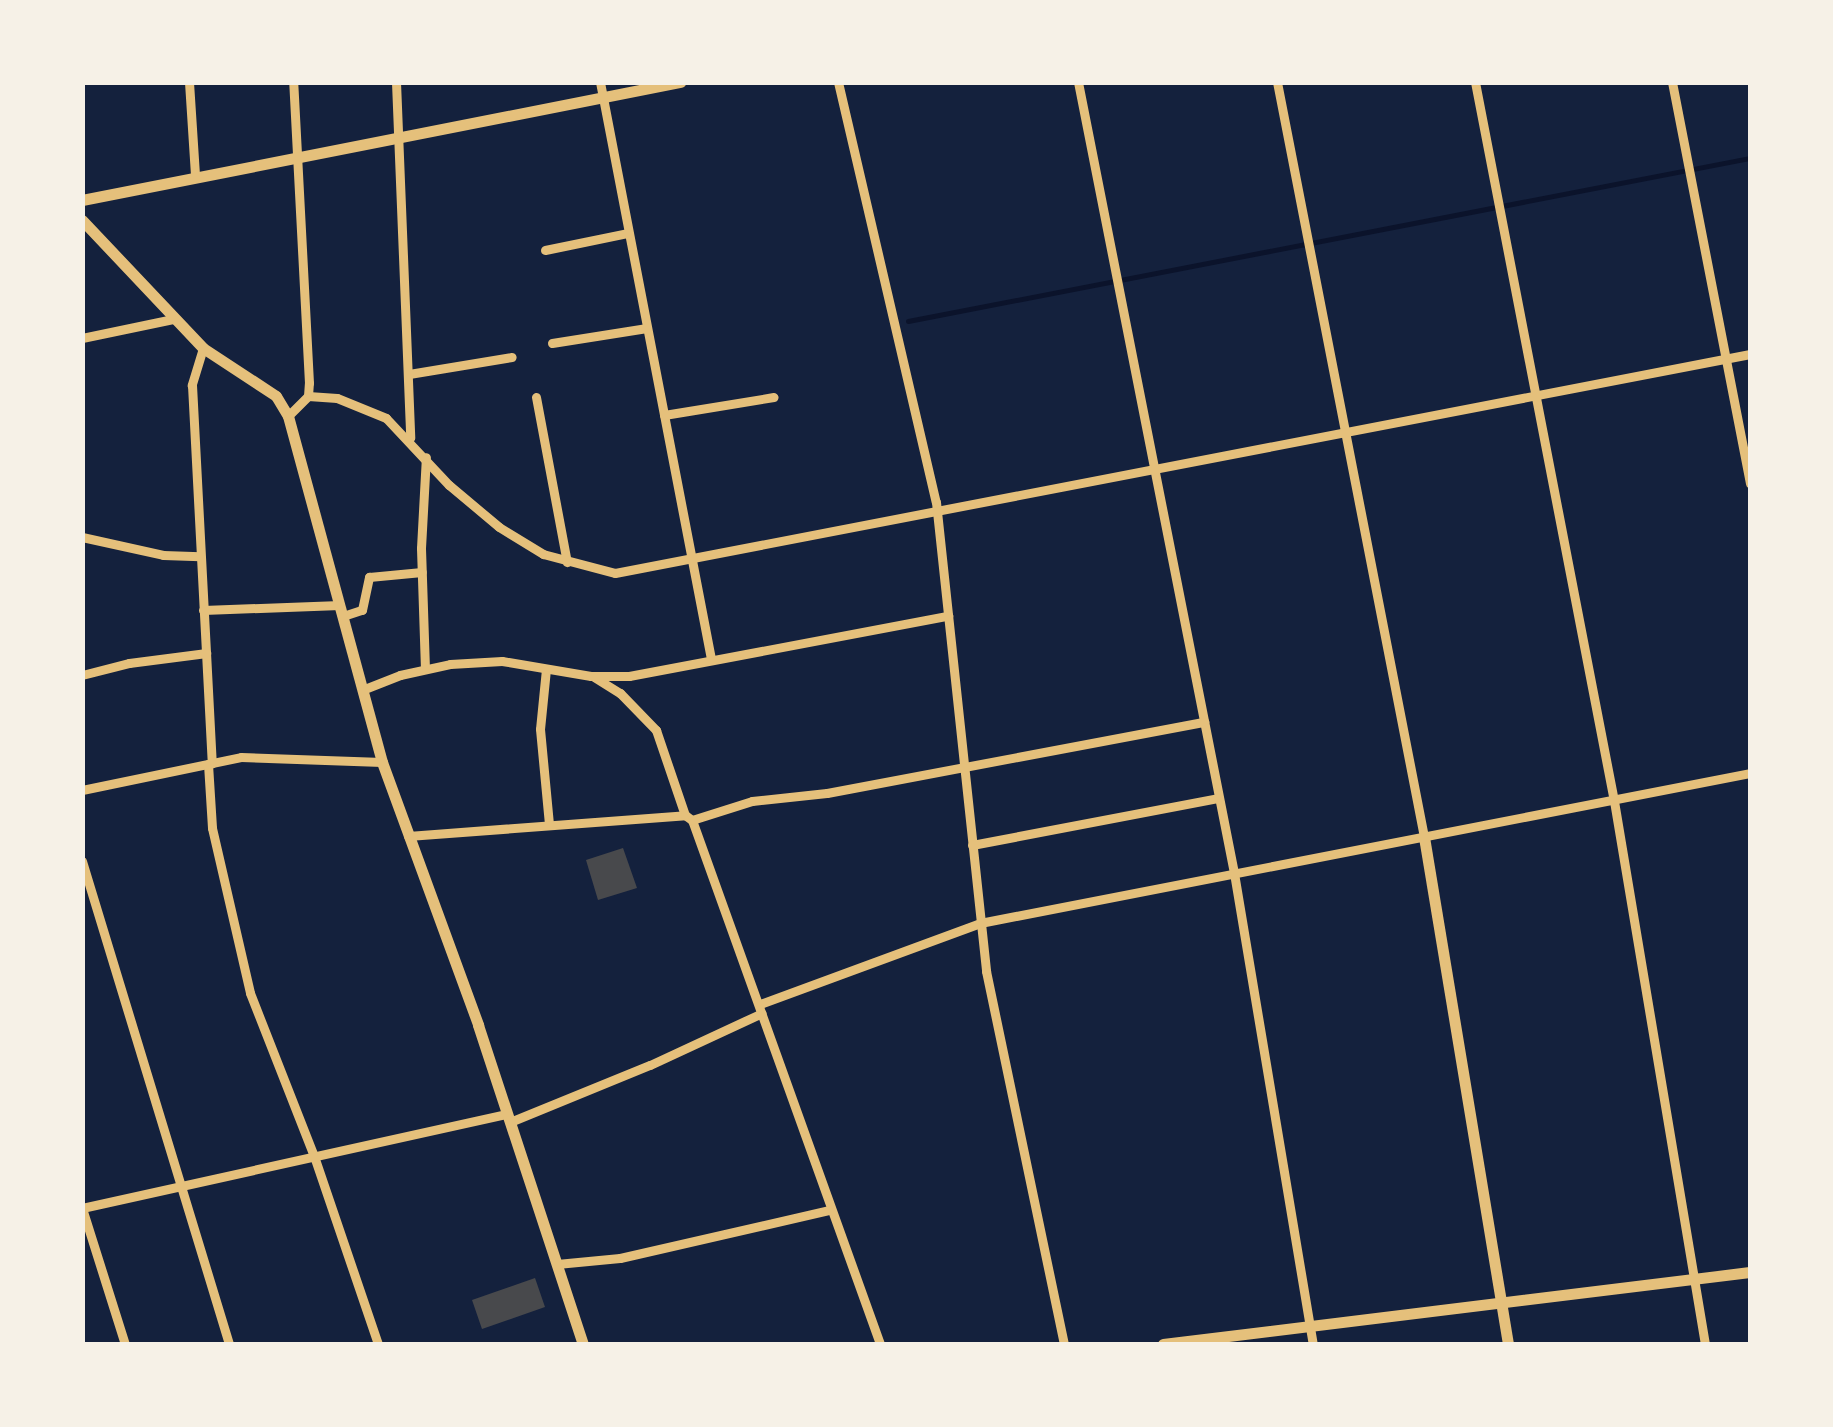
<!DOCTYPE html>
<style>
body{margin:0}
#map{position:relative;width:1833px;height:1427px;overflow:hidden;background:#14213d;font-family:Mulish,sans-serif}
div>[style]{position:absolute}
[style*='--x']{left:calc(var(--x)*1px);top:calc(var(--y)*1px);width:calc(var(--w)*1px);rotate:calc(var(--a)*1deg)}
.stream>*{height:5px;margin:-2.5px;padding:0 2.5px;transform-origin:2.5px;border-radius:2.5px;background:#0b132b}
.building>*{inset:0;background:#48494c}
.minor>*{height:9px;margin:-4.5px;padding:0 4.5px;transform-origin:4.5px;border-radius:4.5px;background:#e5c07b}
.tertiary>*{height:11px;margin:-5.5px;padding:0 5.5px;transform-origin:5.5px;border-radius:5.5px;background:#e5c07b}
span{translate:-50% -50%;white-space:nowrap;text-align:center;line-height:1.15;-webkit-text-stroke:8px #f6f1e7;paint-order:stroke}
.frame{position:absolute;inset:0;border:85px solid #f6f1e7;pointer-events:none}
</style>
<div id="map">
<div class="stream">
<i style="--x:908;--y:321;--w:858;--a:-10.96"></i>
</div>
<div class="building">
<i style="clip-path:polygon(623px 848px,637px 888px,598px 900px,586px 860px)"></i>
<i style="clip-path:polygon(535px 1278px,545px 1307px,482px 1329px,472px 1300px)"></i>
</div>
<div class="minor">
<i style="--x:189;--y:82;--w:94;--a:86.3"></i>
<i style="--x:396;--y:82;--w:356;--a:87.7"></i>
<i style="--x:600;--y:82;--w:588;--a:79.11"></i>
<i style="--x:838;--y:82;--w:431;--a:76.9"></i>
<i style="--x:936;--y:502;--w:472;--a:83.9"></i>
<i style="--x:986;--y:971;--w:381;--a:78.2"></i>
<i style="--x:1078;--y:82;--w:806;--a:78.84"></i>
<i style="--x:1234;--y:873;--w:478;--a:80.5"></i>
<i style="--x:1277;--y:82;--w:769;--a:78.98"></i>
<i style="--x:1475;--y:82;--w:732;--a:79.06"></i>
<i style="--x:1614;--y:801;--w:551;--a:80.49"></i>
<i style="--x:1672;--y:82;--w:409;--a:79"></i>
<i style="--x:545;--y:250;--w:85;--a:-11.6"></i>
<i style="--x:82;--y:338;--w:93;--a:-11.8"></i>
<i style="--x:552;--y:343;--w:96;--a:-9"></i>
<i style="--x:203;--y:348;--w:39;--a:107"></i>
<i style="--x:192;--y:385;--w:379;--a:87"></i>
<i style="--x:409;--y:374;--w:104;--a:-9.4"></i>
<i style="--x:308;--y:396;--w:29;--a:4"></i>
<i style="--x:337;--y:398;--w:53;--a:22.2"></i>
<i style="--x:386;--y:418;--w:92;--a:46.8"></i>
<i style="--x:449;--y:485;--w:65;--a:40"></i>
<i style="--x:499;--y:527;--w:52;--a:31.5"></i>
<i style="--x:543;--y:554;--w:74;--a:14.8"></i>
<i style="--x:615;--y:573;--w:1156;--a:-10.92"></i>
<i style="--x:536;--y:397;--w:168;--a:79.4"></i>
<i style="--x:664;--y:415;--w:111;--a:-9.3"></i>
<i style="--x:288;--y:416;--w:28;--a:-45"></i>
<i style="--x:308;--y:396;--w:13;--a:-86"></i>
<i style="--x:309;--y:383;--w:301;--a:-93"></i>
<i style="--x:82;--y:537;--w:83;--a:12.5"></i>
<i style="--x:163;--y:555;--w:37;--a:2"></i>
<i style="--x:203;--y:610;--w:137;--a:-2.1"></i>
<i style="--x:343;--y:616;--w:20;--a:-18"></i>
<i style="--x:362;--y:610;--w:34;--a:-78"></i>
<i style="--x:369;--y:577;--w:53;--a:-5.4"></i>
<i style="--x:425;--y:669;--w:121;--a:-91.9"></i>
<i style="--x:421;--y:548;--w:91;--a:-86.9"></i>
<i style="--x:546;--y:669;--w:60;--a:95.7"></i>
<i style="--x:540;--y:729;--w:96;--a:84.6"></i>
<i style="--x:82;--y:675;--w:49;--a:-14.3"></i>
<i style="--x:129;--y:663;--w:78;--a:-7.4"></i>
<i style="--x:594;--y:677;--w:31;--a:32"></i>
<i style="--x:620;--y:693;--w:52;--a:45.8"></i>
<i style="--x:656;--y:730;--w:90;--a:71.2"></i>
<i style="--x:362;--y:690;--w:41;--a:-21.5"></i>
<i style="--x:400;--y:675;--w:51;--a:-12.4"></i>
<i style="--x:450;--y:664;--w:52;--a:-3.3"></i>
<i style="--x:502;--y:661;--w:90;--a:9.6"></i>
<i style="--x:591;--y:676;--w:38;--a:0"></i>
<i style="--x:629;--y:676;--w:325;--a:-10.7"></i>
<i style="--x:208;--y:764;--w:64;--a:86.4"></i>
<i style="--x:212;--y:828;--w:169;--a:77"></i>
<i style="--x:250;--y:993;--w:178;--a:68.6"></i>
<i style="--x:315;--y:1159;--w:195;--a:71.2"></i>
<i style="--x:82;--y:790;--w:162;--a:-11.7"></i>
<i style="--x:241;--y:757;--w:141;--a:2"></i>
<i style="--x:692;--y:820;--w:557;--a:70.26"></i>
<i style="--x:408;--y:836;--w:278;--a:-4.3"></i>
<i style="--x:685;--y:815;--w:9;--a:36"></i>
<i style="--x:692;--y:820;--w:63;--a:-17.6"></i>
<i style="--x:752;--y:801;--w:75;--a:-6.1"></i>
<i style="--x:827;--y:793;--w:384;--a:-10.7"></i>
<i style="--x:972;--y:845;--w:250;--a:-10.8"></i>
<i style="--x:82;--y:861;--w:505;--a:73.07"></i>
<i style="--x:760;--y:1004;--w:234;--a:-20.2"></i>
<i style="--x:980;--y:923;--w:784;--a:-11.02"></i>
<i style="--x:510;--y:1122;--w:151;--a:-22.2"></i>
<i style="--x:650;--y:1065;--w:123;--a:-24.9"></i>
<i style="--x:82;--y:1208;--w:435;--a:-12.5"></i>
<i style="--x:82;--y:1208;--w:143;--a:72.5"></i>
<i style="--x:557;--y:1264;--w:63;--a:-5.4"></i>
<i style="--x:620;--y:1258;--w:214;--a:-12.9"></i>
</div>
<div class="tertiary">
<i style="--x:82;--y:200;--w:610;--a:-11.16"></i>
<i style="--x:82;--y:220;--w:176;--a:46.6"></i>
<i style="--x:203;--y:348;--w:87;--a:33.3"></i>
<i style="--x:276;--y:396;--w:23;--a:59"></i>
<i style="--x:288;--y:416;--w:359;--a:74.8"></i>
<i style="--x:382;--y:762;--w:280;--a:69.9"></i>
<i style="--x:478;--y:1025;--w:336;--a:71.8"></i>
<i style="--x:1424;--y:837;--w:514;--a:80.59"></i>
<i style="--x:1163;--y:1344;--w:591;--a:-6.99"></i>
</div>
<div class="frame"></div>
</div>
